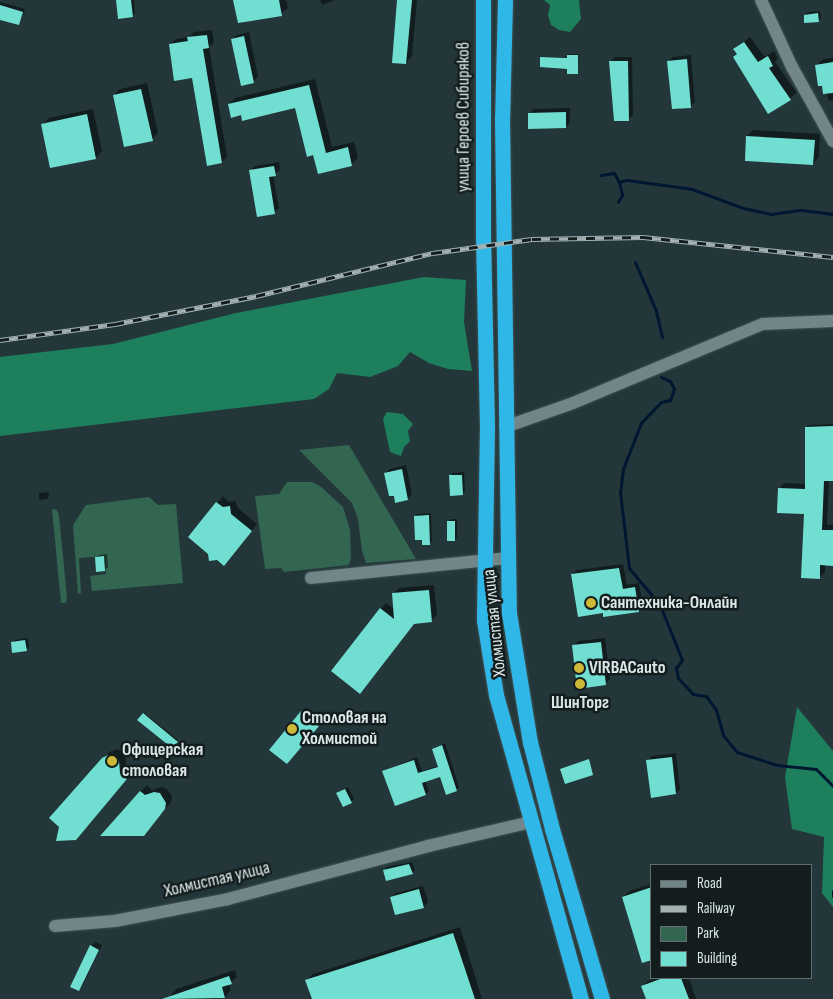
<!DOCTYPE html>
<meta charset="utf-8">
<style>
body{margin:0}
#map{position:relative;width:833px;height:999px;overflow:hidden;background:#23373a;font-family:"Sofia Sans Condensed",sans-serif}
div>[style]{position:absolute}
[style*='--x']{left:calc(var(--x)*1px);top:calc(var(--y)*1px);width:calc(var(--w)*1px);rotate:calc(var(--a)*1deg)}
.green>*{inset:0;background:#336650}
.forest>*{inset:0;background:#1d7f5c}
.shadow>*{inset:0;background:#0007}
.stream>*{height:3px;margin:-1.5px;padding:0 1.5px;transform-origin:1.5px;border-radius:1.5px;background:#001731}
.building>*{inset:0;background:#70dfd1}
.roads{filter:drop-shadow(0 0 1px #415254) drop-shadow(0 0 1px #415254)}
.minor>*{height:12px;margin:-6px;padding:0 6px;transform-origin:6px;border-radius:6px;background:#708689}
.highway>*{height:15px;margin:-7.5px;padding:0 7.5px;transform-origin:7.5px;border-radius:7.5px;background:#2fb7e8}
.rail>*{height:5px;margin-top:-2.5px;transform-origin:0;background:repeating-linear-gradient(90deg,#141d1e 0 9px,#a3b1b3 0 18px);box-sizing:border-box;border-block:1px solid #a3b1b3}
.dots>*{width:14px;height:14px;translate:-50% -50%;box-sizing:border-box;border:2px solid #141d1e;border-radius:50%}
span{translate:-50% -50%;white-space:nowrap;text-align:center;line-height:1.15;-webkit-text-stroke:5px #141d1e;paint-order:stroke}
.street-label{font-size:18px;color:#dae6e7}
.poi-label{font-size:18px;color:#dae6e7;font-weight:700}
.left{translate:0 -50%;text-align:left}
.legend{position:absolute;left:650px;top:864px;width:162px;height:115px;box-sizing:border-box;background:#141d1e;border:1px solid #636d6e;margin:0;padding:6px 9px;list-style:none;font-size:15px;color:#dae6e7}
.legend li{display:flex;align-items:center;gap:10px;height:25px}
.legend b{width:25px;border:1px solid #636d6e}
</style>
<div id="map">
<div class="green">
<i style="clip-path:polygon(349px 445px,416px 559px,366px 563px,362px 551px,358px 519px,352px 503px,299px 450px)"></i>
<i style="clip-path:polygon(287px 482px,312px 482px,320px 486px,343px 507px,350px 530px,351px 557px,349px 565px,284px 572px,281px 568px,265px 569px,255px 496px,279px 494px)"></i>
<i style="clip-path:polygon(149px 497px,158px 505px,176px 504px,183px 583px,92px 591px,90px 576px,106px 574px,104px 556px,79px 558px,81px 593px,78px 594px,73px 525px,86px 505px)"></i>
<i style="clip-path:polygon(52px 509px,57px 510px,59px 516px,67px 597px,66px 603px,61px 603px)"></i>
</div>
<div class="forest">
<i style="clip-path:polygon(544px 0,579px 0,581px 19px,570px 32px,559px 30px,551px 25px,548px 15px,550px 5px)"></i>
<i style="clip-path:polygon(424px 277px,466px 280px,464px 322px,472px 371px,448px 369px,429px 363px,410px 352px,398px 366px,370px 377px,337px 373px,329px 389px,314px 399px,0 436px,0 357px,113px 344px,236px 313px)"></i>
<i style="clip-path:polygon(387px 412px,403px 414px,413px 424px,408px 431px,410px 441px,404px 447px,401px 456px,390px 452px,383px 419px)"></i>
<i style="clip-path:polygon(797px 707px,833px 751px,833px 907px,822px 893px,824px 837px,792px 829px,785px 777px)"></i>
</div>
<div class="shadow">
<i style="clip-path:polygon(117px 0,134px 0,135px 13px,132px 16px)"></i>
<i style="clip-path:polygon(234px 0,286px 0,288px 8px,281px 14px)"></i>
<i style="clip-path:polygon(320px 0,335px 0,322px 5px)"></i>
<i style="clip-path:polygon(399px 0,417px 0,412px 56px,406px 63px)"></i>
<i style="clip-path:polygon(0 2px,25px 9px,19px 24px,0 18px)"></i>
<i style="clip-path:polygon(820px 11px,821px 18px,818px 21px,805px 15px,808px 12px)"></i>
<i style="clip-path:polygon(212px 30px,214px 42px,209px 47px,227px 157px,222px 162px,193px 77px,170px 44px,176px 39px,189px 37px,194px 32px)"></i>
<i style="clip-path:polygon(249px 32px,258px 77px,253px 82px,232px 39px,237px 35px)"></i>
<i style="clip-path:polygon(750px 37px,765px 57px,774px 51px,778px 58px,775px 62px,797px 93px,768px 112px,735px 49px)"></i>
<i style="clip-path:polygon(569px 54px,579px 54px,577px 73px,542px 57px,568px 57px)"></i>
<i style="clip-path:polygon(691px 55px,695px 102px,690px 107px,669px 61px,673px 57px)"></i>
<i style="clip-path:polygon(615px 57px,632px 57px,633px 115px,628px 119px,614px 86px,611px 86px,611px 61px)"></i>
<i style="clip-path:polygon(833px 58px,833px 100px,829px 101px,817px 65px,823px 59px)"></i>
<i style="clip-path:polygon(315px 79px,332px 147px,354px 142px,358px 158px,352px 164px,318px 173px,314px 154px,296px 107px,242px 114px,229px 104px,235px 98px)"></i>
<i style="clip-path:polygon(147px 83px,158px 133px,152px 139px,114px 95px,120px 89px)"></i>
<i style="clip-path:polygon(570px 108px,570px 122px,566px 127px,529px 113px,534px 109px)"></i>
<i style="clip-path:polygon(93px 109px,102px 151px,96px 158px,43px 124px,49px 118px)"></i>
<i style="clip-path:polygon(753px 130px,820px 134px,819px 157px,813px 164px,747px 136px)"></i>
<i style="clip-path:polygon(279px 162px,280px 170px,273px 175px,279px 208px,274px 213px,251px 170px,255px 166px)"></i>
<i style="clip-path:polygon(833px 424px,833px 435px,806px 427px,809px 425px)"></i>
<i style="clip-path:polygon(833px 446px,833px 479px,829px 480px,827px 525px,833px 525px,833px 564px,825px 564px,825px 572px,819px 578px,805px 512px,779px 489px,784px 483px,806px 484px)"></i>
<i style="clip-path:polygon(406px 465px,412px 494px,408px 499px,395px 494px,386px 473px,390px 469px)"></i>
<i style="clip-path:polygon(464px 472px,465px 491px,462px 494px,451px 476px,453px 473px)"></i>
<i style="clip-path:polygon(49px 492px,48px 499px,39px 500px,39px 493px)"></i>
<i style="clip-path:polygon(223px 496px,229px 502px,236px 501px,237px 507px,257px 524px,230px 558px,217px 559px,189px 536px)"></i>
<i style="clip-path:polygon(431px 513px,432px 541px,430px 544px,415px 516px,418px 514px)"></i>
<i style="clip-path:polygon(451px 519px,457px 519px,457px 537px,455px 540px,448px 522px)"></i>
<i style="clip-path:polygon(107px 554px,108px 567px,105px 569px,96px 557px,99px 555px)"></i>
<i style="clip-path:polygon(623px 564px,627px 585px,639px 583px,643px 606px,638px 610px,604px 611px,572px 574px,577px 570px)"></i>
<i style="clip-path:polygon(434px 585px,437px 615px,431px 621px,415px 622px,332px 671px,381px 609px,386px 603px,394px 609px,393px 594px,399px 588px)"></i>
<i style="clip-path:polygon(28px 638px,29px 647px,26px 650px,13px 642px,15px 640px)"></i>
<i style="clip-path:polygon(605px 638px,610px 679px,605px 684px,573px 646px,578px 641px)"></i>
<i style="clip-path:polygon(306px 708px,322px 721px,292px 758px,302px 712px)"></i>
<i style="clip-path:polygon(144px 713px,178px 740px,172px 747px,139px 720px)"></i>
<i style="clip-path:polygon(445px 743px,459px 787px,456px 790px,441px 776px,425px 781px,429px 791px,426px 794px,384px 771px,417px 757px,422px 771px,438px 766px,433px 749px)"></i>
<i style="clip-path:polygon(118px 749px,125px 754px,126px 767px,133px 772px,82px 832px,103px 759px,109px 752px)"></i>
<i style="clip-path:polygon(676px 753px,680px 789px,676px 793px,648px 760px,652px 756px)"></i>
<i style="clip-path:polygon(147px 785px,152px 790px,161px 787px,166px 788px,172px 796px,171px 802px,144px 835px,141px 791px)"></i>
<i style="clip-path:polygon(348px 787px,354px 799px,351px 802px,338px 793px)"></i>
<i style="clip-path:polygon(412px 862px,415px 870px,412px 873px,384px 870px,387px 867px)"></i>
<i style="clip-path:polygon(652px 884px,652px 958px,623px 897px,629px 891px)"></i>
<i style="clip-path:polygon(423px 886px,428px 902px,423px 907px,391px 897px,396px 893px)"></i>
<i style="clip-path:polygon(460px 927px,482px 999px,313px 999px,307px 980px,313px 974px)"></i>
<i style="clip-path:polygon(96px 942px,102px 945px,83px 985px,79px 990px,91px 946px)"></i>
<i style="clip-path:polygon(235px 970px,237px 977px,229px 984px,231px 990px,225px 997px,217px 999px,171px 999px,170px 996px,176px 989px)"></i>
<i style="clip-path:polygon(656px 978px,689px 978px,696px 999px,646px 999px,642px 986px,648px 981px)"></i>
</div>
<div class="stream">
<i style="--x:601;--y:175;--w:13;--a:-9"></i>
<i style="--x:614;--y:173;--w:10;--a:61"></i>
<i style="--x:619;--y:182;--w:13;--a:77"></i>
<i style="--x:622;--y:195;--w:8;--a:120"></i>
<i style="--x:619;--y:182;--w:8;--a:-14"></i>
<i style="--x:627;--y:180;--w:66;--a:7.9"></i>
<i style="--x:692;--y:189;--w:54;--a:20.4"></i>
<i style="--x:743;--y:208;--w:29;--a:12"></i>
<i style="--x:771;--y:214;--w:30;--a:-8"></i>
<i style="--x:801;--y:210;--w:32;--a:7"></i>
<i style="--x:635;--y:262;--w:53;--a:66.8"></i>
<i style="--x:656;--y:311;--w:27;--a:77"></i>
<i style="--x:661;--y:377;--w:10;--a:24"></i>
<i style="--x:670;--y:381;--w:9;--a:63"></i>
<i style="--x:674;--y:389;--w:12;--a:110"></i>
<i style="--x:670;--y:400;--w:9;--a:167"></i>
<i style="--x:661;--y:402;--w:29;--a:134"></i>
<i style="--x:641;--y:423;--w:49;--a:111.4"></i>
<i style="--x:623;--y:469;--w:23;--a:97"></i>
<i style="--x:620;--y:492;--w:77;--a:83.2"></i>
<i style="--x:629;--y:568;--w:48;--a:50"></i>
<i style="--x:660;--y:605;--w:59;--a:68.2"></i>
<i style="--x:682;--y:660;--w:10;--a:127"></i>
<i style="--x:676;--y:668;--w:10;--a:79"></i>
<i style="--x:678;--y:678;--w:22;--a:47"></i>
<i style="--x:693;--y:694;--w:13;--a:9"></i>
<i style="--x:706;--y:696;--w:17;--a:54"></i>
<i style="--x:716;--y:710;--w:26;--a:74"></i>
<i style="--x:723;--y:735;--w:22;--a:51"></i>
<i style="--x:737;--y:752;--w:42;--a:18"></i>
<i style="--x:777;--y:765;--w:39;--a:6"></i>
<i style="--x:816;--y:769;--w:24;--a:45"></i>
<i style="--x:833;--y:891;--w:5;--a:90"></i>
</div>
<div class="building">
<i style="clip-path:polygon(116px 0,131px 0,133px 17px,118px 19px)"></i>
<i style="clip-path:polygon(233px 0,279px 0,282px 16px,238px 23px)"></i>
<i style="clip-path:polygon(397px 0,412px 0,406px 64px,392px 63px)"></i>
<i style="clip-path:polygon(0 5px,23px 12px,19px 25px,0 20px)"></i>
<i style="clip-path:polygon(818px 13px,819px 22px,804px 23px,804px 15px)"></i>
<i style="clip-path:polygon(207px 35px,209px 48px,203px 49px,222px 163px,207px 166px,192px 78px,174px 81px,169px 44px,188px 41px,187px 37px)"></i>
<i style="clip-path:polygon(244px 36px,254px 83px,241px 86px,231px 39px)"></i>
<i style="clip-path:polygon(744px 42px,758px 62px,768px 56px,773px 66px,769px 68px,791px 100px,768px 114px,733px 57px,737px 54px,733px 49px)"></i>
<i style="clip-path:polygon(567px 55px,578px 55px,578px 74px,567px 74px,567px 69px,540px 67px,540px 57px,567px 58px)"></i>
<i style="clip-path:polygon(687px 59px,691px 108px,672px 109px,667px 61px)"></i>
<i style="clip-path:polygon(609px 61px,628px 61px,629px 121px,614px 121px)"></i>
<i style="clip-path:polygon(833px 62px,833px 93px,823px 94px,822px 86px,818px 86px,815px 65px)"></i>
<i style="clip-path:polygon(309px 85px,326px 153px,348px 147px,352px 166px,318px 174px,313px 155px,307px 157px,295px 108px,242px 121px,241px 115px,231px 118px,228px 104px)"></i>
<i style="clip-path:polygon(141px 89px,153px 141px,124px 147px,113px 95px)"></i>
<i style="clip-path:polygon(566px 112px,566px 128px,528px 129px,528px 113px)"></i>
<i style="clip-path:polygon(87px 114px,96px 159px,50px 168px,41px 124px)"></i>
<i style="clip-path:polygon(746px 136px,815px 140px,813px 165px,745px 161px)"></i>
<i style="clip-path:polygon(274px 166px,276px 176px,269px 177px,275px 214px,257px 217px,249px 170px)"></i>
<i style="clip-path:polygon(833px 426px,833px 481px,824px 481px,822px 530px,833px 530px,833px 566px,820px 565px,820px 579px,801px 578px,804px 514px,777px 513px,778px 488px,805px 489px,805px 427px)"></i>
<i style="clip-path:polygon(402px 469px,408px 500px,395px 503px,394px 496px,389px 496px,384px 473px)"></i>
<i style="clip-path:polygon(449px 475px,462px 475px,463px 495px,450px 496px)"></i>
<i style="clip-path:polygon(216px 502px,223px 507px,230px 506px,231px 514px,252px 531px,224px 566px,217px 560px,209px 561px,208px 554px,188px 537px)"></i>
<i style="clip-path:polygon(429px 515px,430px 545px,422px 545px,422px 540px,415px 540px,414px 516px)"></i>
<i style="clip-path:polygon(447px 521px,455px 521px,455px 541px,447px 541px)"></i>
<i style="clip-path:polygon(104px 556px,105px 571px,96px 572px,95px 557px)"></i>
<i style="clip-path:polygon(619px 568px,623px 589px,635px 587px,639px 612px,603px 617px,603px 613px,578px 617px,571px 574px)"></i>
<i style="clip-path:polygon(429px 590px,432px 622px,414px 624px,360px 694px,331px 671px,380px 608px,394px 619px,392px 593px)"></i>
<i style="clip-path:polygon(25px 640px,27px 651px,12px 653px,11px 642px)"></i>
<i style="clip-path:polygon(601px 642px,606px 685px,577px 689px,572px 645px)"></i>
<i style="clip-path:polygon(301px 711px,319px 726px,287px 764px,269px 750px)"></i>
<i style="clip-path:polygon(143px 713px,178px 742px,172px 748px,137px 720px)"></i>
<i style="clip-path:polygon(442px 745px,457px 791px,446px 795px,440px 777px,422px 783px,426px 795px,395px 806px,382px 771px,414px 760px,418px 773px,438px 767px,432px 749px)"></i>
<i style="clip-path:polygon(108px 755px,114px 756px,119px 760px,120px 773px,127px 779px,76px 840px,56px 841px,59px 827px,49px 818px,102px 758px)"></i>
<i style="clip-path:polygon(672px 757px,676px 794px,651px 798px,646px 760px)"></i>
<i style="clip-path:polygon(589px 759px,593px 775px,565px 784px,560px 769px)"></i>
<i style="clip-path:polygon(345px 789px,352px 803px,343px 807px,336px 793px)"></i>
<i style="clip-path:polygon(140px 791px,145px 795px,154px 792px,160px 793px,166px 803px,165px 809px,144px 836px,100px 836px)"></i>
<i style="clip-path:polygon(409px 864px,413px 874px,386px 881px,383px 870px)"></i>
<i style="clip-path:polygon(652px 887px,652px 960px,642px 963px,622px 897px)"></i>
<i style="clip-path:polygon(419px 889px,424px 908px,395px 915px,390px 897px)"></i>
<i style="clip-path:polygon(453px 933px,475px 999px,312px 999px,305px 980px)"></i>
<i style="clip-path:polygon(90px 945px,99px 950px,79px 991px,70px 987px)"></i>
<i style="clip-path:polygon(229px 976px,232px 984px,222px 987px,225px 998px,162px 999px)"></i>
<i style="clip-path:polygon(663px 978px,681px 978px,689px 999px,646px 999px,641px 986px)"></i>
</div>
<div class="roads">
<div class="minor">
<i style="--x:761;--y:0;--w:74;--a:65.2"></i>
<i style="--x:792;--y:67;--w:85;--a:61"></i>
<i style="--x:505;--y:427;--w:72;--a:-19.4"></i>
<i style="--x:573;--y:403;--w:206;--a:-22.6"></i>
<i style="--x:763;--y:324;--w:70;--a:-2.5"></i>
<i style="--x:311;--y:578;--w:197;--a:-5.8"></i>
<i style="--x:55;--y:926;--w:60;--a:-4.8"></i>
<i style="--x:115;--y:921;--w:115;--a:-11"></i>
<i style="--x:228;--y:899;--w:207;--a:-14.8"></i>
<i style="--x:428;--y:846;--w:106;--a:-13.1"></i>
</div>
<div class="highway">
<i style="--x:483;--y:0;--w:235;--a:90"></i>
<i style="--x:483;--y:235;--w:191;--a:88.8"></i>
<i style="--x:487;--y:426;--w:194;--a:90.9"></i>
<i style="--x:484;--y:620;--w:76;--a:80.9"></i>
<i style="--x:496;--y:695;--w:316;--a:74.4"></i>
<i style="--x:505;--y:0;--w:119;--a:91.4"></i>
<i style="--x:502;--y:119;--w:494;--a:89.2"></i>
<i style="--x:509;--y:613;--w:131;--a:80.8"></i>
<i style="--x:530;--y:742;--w:90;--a:75.8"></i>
<i style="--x:552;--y:829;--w:177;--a:73.6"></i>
</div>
</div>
<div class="rail">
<i style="--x:0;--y:340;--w:116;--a:-7.9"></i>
<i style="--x:115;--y:324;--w:144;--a:-11.2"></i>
<i style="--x:256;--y:296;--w:182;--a:-13.7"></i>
<i style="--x:433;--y:253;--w:100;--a:-8"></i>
<i style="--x:532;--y:239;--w:111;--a:-1"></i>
<i style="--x:643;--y:237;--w:191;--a:6"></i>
</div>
<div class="dots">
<i style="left:591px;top:603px;background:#ceb837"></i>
<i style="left:579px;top:668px;background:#ceb837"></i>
<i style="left:580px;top:684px;background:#ceb837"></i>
<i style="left:292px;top:729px;background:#ceb837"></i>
<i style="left:112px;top:761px;background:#ceb837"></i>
</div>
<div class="street-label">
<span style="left:464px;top:117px;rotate:-90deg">улица Героев Сибиряков</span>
<span style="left:495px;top:623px;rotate:-96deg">Холмистая улица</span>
<span style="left:217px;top:880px;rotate:-13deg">Холмистая улица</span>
</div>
<div class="poi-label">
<span class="left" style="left:601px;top:603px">Сантехника-Онлайн</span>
<span class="left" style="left:589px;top:668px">VIRBACauto</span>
<span style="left:580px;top:703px">ШинТорг</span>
<span class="left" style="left:302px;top:729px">Столовая на<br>Холмистой</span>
<span class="left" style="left:122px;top:761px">Офицерская<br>столовая</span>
</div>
<ul class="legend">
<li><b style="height:6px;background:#708689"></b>Road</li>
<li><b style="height:6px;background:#a3b1b3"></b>Railway</li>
<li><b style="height:14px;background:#336650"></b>Park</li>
<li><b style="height:14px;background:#70dfd1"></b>Building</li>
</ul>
</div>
